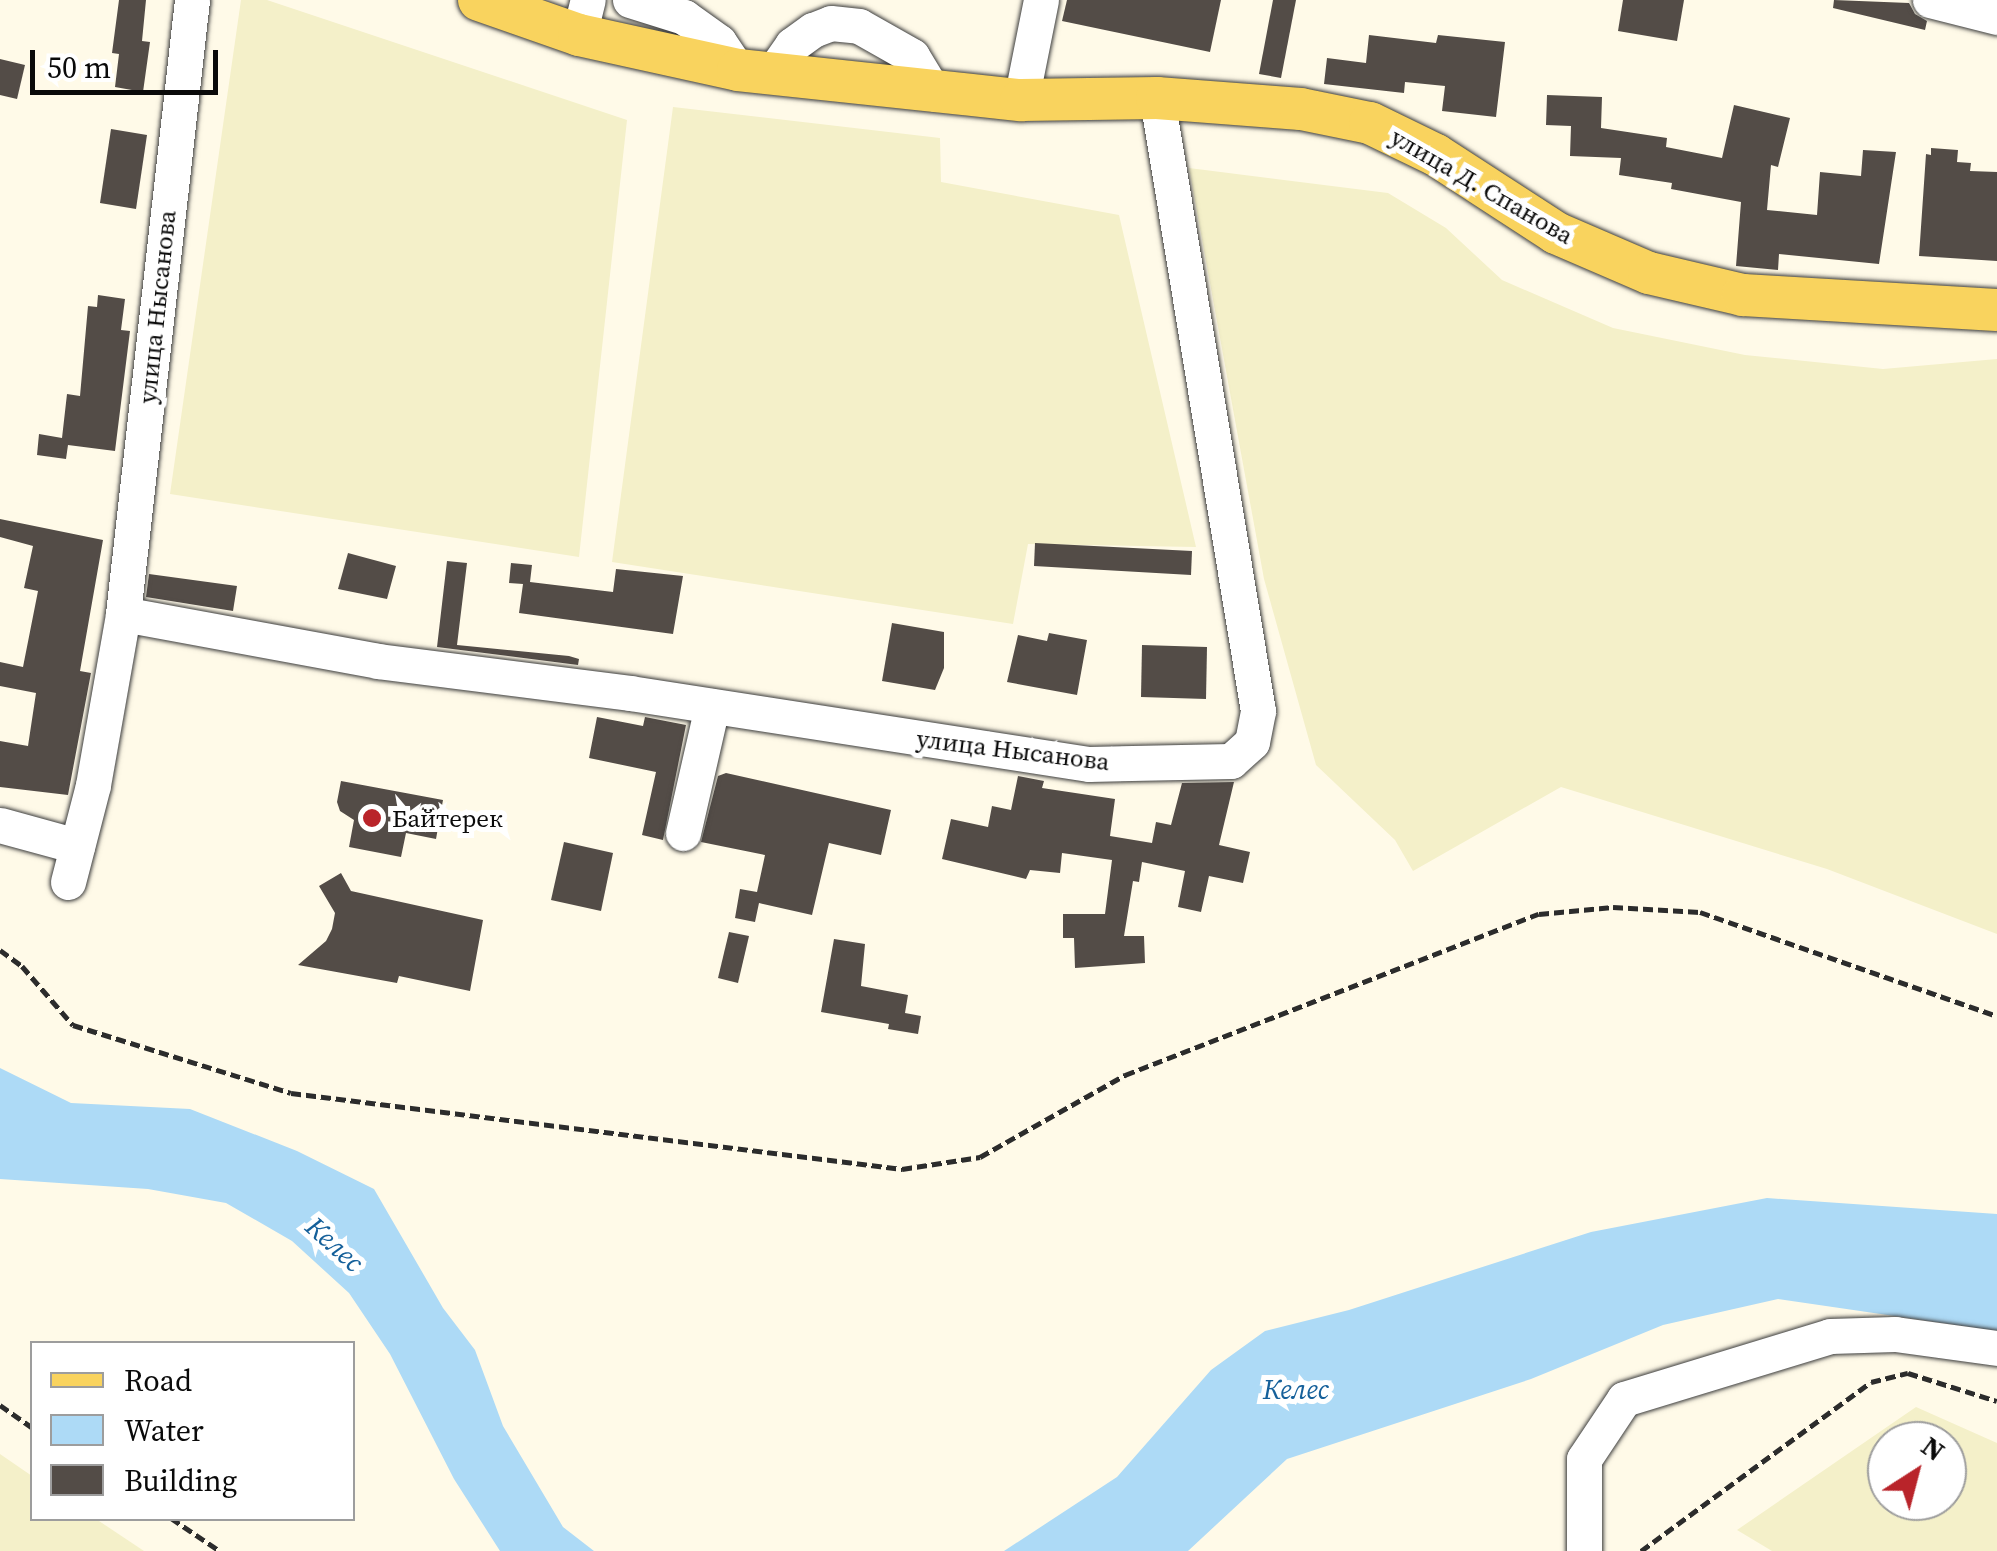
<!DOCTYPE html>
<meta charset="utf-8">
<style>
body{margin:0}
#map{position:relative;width:1997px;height:1551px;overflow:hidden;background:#fffae8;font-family:"Source Serif 4",serif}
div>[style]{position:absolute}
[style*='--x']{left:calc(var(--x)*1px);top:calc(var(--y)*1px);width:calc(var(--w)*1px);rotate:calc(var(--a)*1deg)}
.farmland>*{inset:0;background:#f4f0c9}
.water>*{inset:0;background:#addaf6}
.building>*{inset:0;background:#534c47}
.path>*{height:5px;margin-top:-2.5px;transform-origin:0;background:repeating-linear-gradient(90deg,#2c2c2c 0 10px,transparent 0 15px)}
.roads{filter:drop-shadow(0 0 2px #3d3d3d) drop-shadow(0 0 2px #3d3d3d)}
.minor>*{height:35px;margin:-17.5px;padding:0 17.5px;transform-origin:17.5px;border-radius:17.5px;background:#fff}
.major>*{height:42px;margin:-21px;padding:0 21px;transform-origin:21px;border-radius:21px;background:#f9d35e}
.dots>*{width:28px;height:28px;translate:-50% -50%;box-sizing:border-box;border:5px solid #fff;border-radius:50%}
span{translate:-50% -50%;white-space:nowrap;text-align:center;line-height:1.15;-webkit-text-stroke:10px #fff;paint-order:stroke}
.street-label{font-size:25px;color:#0a0a0a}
.poi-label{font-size:25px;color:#0a0a0a}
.left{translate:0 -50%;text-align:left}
.water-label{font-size:28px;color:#15609a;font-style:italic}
.legend{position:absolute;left:30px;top:1341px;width:325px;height:180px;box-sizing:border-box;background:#fff;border:2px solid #9d9d9d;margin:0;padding:12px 18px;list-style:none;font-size:30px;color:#0a0a0a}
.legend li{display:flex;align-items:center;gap:20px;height:50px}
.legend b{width:50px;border:2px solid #9d9d9d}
.north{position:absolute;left:1867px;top:1421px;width:100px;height:100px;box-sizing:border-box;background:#fff;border:2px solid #9d9d9d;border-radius:50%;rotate:36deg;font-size:28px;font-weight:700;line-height:40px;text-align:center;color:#0a0a0a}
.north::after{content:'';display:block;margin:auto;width:35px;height:45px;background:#b9242a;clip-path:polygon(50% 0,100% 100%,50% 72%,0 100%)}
.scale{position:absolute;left:30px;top:50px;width:188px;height:45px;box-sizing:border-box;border:5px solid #0a0a0a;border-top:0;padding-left:12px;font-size:30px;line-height:35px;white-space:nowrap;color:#0a0a0a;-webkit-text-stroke:8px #fff;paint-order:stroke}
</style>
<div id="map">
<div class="farmland">
<i style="clip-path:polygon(241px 0,267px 0,627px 120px,579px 557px,170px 494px)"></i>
<i style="clip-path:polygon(673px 107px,940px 138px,941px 182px,1119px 215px,1196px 547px,1028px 544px,1013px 624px,612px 562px)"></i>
<i style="clip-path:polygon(1189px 168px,1388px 193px,1446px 228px,1502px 280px,1613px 328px,1745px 355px,1883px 369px,1997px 359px,1997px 934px,1827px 869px,1561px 787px,1413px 871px,1395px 840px,1316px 765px,1264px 579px)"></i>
<i style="clip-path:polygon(evenodd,1916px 1407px,1997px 1443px,1997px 1551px,1772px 1551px,1737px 1530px,1916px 1407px,1887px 1441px,1947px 1441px,1947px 1501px,1887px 1501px,1887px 1441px)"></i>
<i style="clip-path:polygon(0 1454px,32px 1476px,32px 1518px,96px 1519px,144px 1551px,0 1551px)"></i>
</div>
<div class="water">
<i style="clip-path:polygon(0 1068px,71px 1103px,190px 1109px,297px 1151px,374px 1189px,443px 1308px,475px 1350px,503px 1426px,563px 1527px,594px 1551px,500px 1551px,454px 1479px,390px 1354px,349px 1293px,292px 1241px,226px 1203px,148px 1189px,0 1179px)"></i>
<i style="clip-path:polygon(1767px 1198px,1997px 1214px,1997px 1331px,1778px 1299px,1663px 1325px,1531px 1379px,1287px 1459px,1188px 1551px,1004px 1551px,1117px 1477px,1211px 1370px,1265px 1331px,1349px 1310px,1591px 1232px)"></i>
</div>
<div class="building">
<i style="clip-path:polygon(119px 0,146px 0,142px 41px,150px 42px,143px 92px,115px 87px,119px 54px,112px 53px)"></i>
<i style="clip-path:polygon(1067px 0,1221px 0,1210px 52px,1062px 21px)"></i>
<i style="clip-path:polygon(1273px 0,1296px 0,1281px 78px,1259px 74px)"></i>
<i style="clip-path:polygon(1623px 0,1684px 0,1677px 41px,1618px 31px)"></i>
<i style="clip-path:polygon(1834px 0,1909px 3px,1915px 14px,1927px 21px,1925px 30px,1833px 8px)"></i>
<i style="clip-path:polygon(1369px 35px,1436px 43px,1438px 35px,1505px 42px,1496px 117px,1442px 111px,1445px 86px,1405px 82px,1404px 93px,1324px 84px,1327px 58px,1366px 63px)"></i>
<i style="clip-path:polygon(0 59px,25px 65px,17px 99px,0 95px)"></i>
<i style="clip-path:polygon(1547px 95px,1602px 97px,1601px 128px,1667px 138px,1666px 147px,1722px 158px,1734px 105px,1790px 118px,1778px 167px,1771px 165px,1767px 210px,1817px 215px,1820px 172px,1861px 176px,1863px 150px,1896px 152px,1879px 264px,1779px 254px,1778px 270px,1736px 266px,1741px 202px,1671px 189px,1672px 183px,1619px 175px,1621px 158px,1570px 156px,1571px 126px,1546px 125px)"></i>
<i style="clip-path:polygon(111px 129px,147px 135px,136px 209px,100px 203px)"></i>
<i style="clip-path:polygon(1931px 148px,1958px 150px,1957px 162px,1971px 163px,1970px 171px,1997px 172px,1997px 261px,1919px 256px,1926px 154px,1931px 155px)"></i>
<i style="clip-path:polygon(98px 295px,125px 299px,121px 330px,130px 331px,115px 451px,68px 445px,66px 459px,37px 455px,39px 434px,62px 438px,67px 394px,80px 396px,88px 306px,97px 307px)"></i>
<i style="clip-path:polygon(0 519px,103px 540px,80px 671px,91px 673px,68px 795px,0 787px,0 741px,28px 746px,36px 693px,0 686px,0 662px,23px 667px,38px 591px,24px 588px,33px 546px,0 537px)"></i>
<i style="clip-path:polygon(1035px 543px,1192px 551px,1191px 575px,1034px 566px)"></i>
<i style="clip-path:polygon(348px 553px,396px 566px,387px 599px,338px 589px)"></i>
<i style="clip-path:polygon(447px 561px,467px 563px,457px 645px,569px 656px,579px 659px,578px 665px,437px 647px)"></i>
<i style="clip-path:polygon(511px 563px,532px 565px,530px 582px,613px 592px,616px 569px,683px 576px,673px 634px,519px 613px,523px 584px,509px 583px)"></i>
<i style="clip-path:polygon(149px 574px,237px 586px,233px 611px,146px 597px)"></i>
<i style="clip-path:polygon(892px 623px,944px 632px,944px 668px,935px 690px,882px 681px)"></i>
<i style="clip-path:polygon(1049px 633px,1087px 640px,1077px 695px,1007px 682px,1018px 635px,1047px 641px)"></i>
<i style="clip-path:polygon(1142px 645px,1207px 647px,1206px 699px,1141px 697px)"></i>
<i style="clip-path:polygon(597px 717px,643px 726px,645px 717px,686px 725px,663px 840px,642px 835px,656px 772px,589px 758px)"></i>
<i style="clip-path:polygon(726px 773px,891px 810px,881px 855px,829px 843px,812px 915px,759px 903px,755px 922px,735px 918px,740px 889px,757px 892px,765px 855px,701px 842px,718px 776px)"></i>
<i style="clip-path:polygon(1018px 776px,1044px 781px,1042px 788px,1115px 799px,1110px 836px,1152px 843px,1156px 822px,1171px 825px,1182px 783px,1234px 782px,1219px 845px,1250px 852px,1243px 883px,1209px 876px,1201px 912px,1178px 907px,1185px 871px,1142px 862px,1139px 882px,1133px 881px,1124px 936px,1144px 936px,1145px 963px,1075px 968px,1074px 938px,1063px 938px,1063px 914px,1105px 914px,1112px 860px,1062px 853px,1060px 873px,1030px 870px,1026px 879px,942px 859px,951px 819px,988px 827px,992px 806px,1011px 810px)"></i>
<i style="clip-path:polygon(341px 781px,443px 800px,436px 839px,406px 833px,401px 857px,349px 847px,354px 820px,340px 811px,337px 802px)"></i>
<i style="clip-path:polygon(564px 842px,613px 853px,601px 911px,551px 900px)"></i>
<i style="clip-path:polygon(341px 873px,351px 891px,483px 920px,470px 991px,399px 976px,397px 983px,298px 965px,326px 941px,332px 929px,335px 913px,319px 886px)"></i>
<i style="clip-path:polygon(729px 932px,749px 936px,738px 983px,718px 978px)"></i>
<i style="clip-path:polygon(834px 939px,865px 944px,861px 986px,908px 995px,905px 1013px,921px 1016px,918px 1034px,888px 1029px,889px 1024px,821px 1012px)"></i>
</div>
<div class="path">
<i style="--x:0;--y:950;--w:27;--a:36"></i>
<i style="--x:22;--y:966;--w:78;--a:49.2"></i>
<i style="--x:73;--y:1025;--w:228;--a:17.3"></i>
<i style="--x:291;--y:1093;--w:616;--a:7.09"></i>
<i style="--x:902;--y:1169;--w:79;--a:-8.7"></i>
<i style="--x:980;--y:1157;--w:167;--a:-29.5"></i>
<i style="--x:1125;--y:1075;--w:444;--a:-21.3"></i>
<i style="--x:1539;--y:914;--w:74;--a:-5.4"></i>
<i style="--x:1613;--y:907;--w:87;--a:3.3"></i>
<i style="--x:1700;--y:912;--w:315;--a:19.3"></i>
<i style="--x:0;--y:1405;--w:39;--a:35"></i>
<i style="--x:171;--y:1518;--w:59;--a:34"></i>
<i style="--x:1641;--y:1551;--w:285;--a:-36.3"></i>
<i style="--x:1871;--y:1382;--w:38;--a:-14"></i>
<i style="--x:1908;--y:1373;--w:93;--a:17.5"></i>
</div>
<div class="roads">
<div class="minor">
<i style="--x:630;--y:0;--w:57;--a:17.5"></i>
<i style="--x:684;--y:17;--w:43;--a:35.5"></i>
<i style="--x:719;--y:42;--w:34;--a:56"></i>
<i style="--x:1930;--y:0;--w:69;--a:14.2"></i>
<i style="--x:579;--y:35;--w:36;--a:-76"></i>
<i style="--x:771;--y:75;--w:37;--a:-55"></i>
<i style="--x:792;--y:45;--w:26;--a:-36"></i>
<i style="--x:813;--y:30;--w:19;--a:-21"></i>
<i style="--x:831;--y:23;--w:28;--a:6"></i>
<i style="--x:859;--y:26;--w:61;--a:29.5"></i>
<i style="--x:912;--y:56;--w:44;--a:58.8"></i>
<i style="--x:1021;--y:100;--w:102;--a:-78.7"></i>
<i style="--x:123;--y:614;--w:259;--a:10.4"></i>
<i style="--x:378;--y:661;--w:254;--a:7.2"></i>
<i style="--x:630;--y:693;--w:464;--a:8.8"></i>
<i style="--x:1089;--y:764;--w:142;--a:-1.2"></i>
<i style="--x:1231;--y:761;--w:28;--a:-42"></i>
<i style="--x:1252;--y:742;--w:32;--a:-79"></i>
<i style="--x:1258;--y:711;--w:621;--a:-99.36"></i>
<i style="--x:0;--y:825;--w:80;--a:15.3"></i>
<i style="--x:683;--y:833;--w:130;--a:-77.1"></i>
<i style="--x:68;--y:882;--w:100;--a:-75.5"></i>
<i style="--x:93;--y:785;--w:174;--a:-80"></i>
<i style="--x:123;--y:614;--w:618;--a:-83.59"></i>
<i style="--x:1584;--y:1551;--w:92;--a:-90"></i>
<i style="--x:1584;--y:1459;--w:72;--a:-56.3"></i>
<i style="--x:1624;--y:1399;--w:215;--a:-17"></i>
<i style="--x:1830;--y:1336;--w:65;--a:-1.8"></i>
<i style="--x:1895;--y:1334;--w:103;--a:7.8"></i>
</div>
<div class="major">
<i style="--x:479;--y:0;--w:106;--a:19.3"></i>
<i style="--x:579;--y:35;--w:163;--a:12.4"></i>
<i style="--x:738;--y:70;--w:285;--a:6.1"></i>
<i style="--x:1021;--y:100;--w:136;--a:-0.8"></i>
<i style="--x:1157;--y:98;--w:144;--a:4.4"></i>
<i style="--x:1301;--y:109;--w:70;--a:11.5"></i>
<i style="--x:1370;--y:123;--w:73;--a:25.9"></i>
<i style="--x:1436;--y:155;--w:143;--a:33"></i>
<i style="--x:1556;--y:233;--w:101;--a:23.3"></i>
<i style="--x:1649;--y:273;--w:97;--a:13.2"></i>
<i style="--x:1743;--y:295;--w:254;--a:3.4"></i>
</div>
</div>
<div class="dots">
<i style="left:372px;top:818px;background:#b9242a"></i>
</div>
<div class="street-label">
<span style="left:1482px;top:186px;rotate:30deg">улица Д. Спанова</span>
<span style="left:157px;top:307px;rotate:-84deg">улица Нысанова</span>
<span style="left:1013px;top:750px;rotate:7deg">улица Нысанова</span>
</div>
<div class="poi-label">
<span class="left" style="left:392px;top:818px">Байтерек</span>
</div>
<div class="water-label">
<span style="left:335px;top:1244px;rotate:42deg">Келес</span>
<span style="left:1296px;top:1389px">Келес</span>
</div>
<ul class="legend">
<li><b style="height:12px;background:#f9d35e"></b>Road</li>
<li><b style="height:28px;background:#addaf6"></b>Water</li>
<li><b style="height:28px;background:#534c47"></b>Building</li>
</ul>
<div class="north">N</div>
<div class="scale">50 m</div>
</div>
